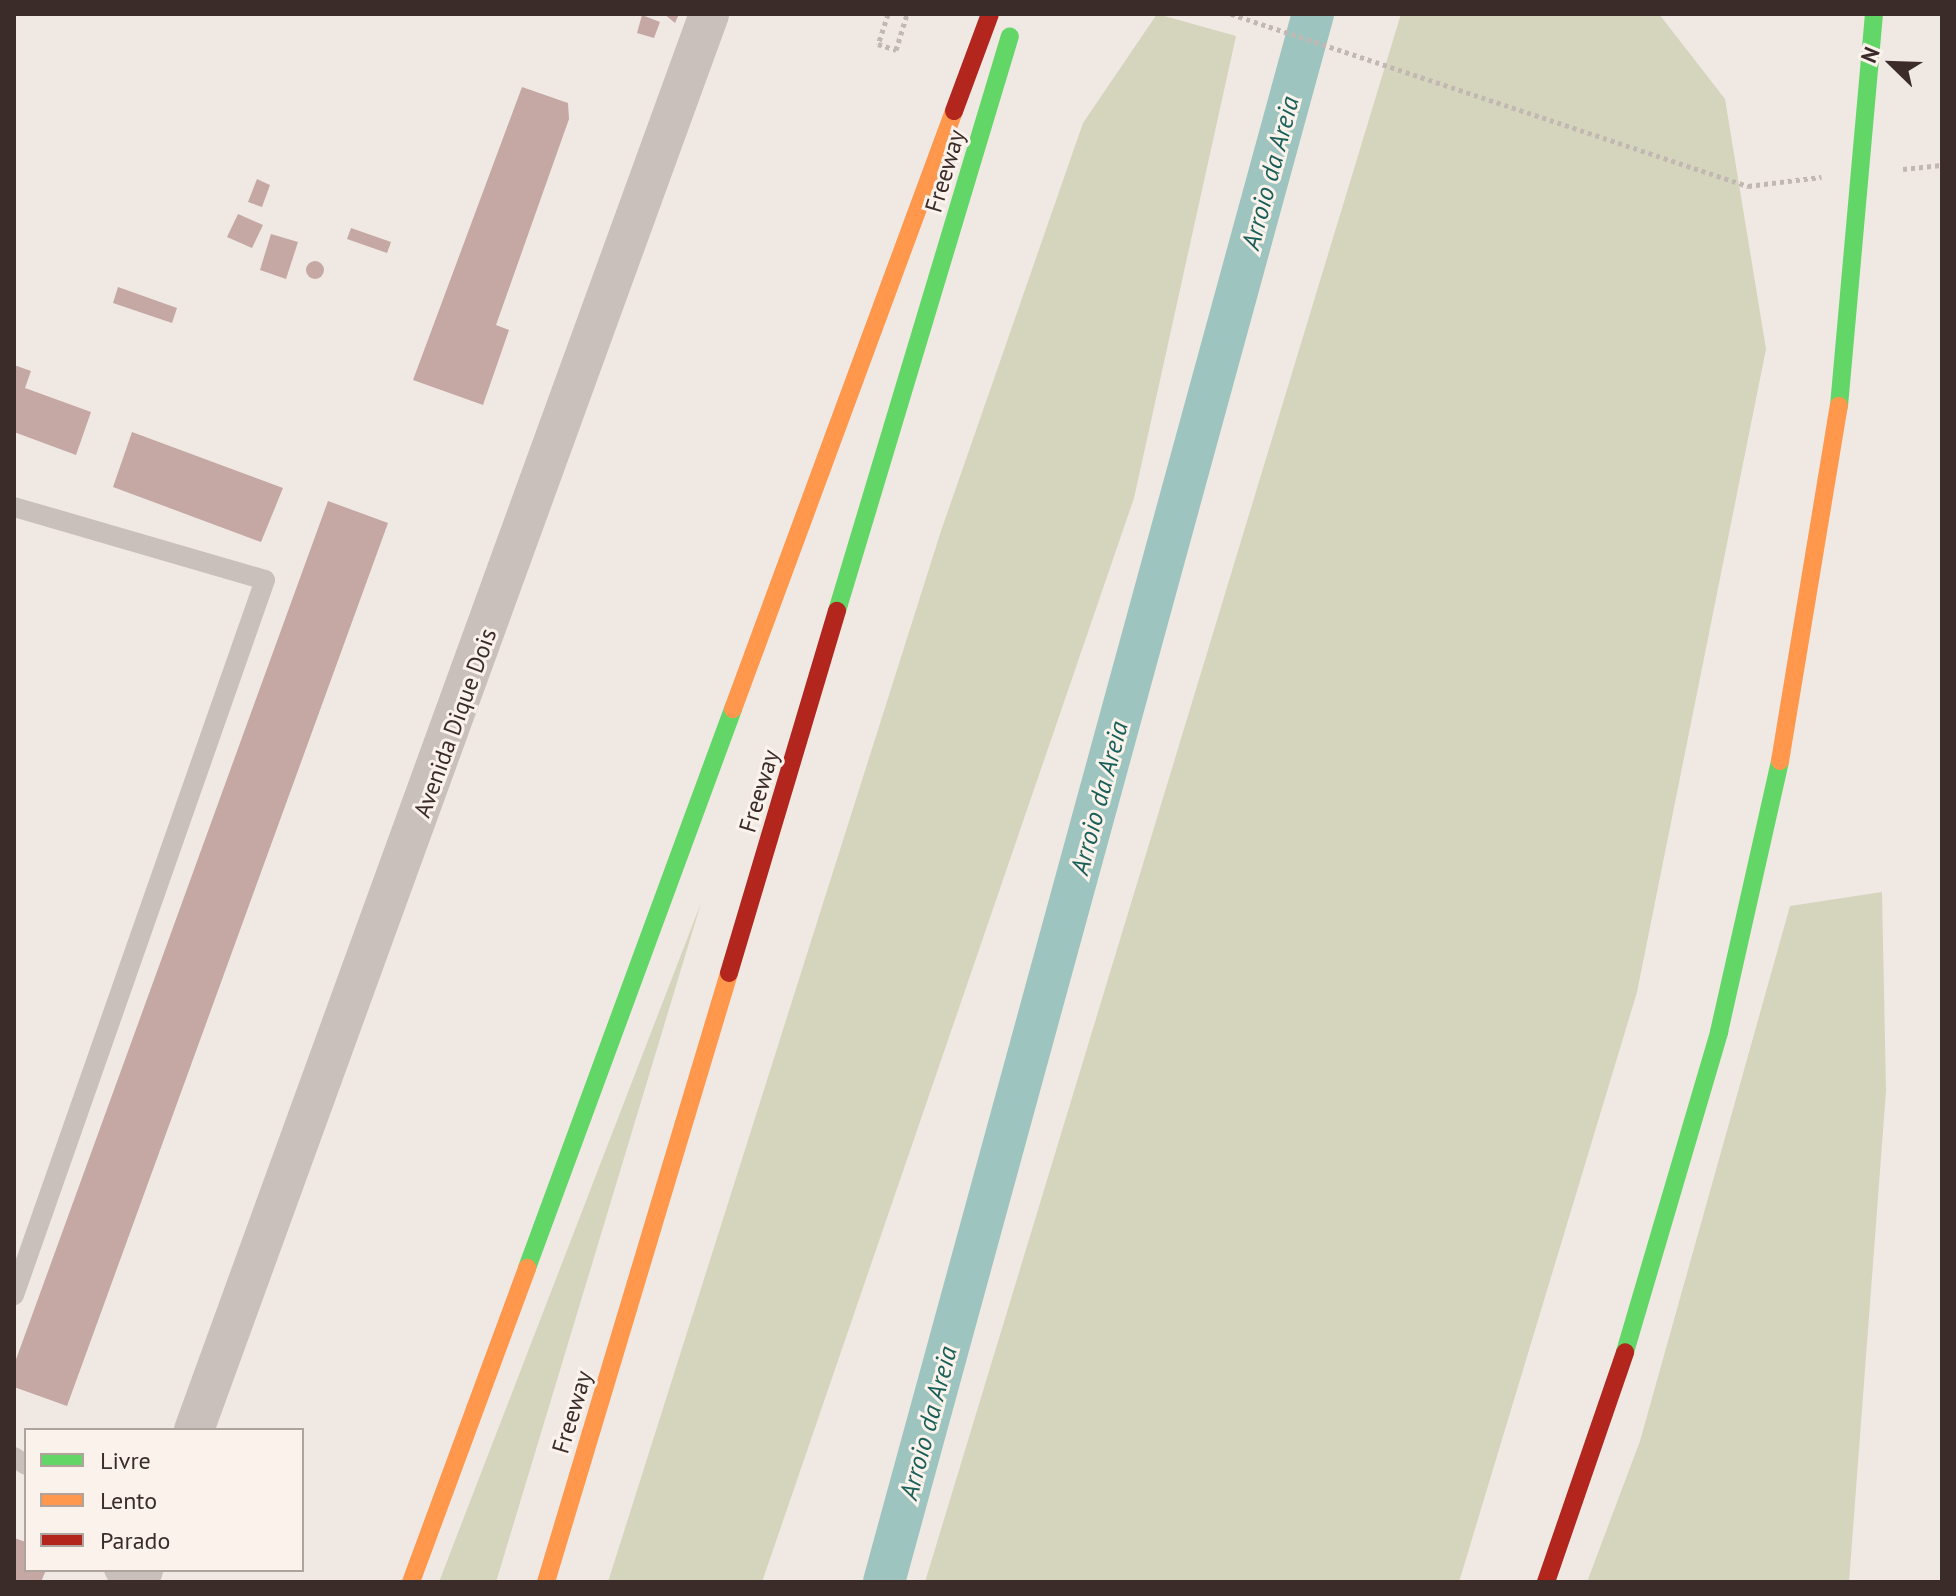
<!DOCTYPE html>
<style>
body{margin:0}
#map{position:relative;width:1956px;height:1596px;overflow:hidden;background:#f0e8e3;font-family:"PT Sans",sans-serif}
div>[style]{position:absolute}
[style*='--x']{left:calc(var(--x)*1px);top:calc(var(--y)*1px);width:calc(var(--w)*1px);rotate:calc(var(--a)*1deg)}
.green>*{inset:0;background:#d4d5bc}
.canal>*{height:42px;margin:-21px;padding:0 21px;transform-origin:21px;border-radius:21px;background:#9dc4be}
.building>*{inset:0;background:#c5a8a3}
.round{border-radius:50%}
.path>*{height:5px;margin-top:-2.5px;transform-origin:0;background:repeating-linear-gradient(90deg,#c1b8b4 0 4px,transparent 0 8px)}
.lane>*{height:20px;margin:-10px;padding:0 10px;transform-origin:10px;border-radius:10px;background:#c9c0bb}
.street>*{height:40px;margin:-20px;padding:0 20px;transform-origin:20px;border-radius:20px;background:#c9c0bb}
.fast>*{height:18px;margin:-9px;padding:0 9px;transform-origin:9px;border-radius:9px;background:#63d668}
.slow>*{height:18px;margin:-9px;padding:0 9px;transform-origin:9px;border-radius:9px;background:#ff974d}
.jam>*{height:18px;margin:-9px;padding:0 9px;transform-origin:9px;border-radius:9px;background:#b3261e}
span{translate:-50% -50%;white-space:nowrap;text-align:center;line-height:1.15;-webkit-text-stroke:6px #fbf2eb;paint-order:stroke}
.street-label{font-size:24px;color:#3b2c29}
.water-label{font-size:26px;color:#1a605a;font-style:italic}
.frame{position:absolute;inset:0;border:16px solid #3b2c29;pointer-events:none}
.legend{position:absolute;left:24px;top:1428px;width:280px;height:144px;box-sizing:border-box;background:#fbf2eb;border:2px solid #aea39d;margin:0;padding:10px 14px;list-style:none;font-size:24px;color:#3b2c29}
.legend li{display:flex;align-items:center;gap:16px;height:40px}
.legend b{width:40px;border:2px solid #aea39d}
.north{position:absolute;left:1852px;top:24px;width:80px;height:80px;-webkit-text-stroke:6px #fbf2eb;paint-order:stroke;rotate:293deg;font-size:22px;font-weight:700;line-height:32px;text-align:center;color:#3b2c29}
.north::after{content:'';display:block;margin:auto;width:28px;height:36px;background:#3b2c29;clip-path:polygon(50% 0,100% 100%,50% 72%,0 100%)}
</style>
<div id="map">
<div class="green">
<i style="clip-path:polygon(1157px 14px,1236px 36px,1134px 498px,762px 1582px,608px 1582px,941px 531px,1083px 123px)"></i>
<i style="clip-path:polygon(1401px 14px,1659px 14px,1725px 99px,1766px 349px,1637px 992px,1459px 1582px,925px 1582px)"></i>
<i style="clip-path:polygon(1882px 892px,1886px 1091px,1849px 1582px,1587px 1582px,1640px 1441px,1790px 906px)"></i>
<i style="clip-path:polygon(701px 903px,496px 1582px,439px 1582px)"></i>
</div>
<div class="canal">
<i style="--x:884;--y:1582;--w:1626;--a:-74.7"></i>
</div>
<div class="building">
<i style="clip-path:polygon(664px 14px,679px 14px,675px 23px)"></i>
<i style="clip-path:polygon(642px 15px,660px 22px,654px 38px,637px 33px)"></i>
<i style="clip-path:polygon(522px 87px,568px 103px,569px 119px,496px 325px,509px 330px,483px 405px,413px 380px)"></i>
<i style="clip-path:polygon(257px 179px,270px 185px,262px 207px,248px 202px)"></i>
<i style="clip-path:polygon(238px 214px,263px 225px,252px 248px,227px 237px)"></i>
<i style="clip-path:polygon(351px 228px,391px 242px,387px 253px,347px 239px)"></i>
<i style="clip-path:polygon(271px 234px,298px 242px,286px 279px,260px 270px)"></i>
<i class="round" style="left:306px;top:261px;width:18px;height:18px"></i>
<i style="clip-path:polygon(118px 287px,177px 308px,172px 323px,113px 303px)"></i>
<i style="clip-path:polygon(14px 365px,31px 371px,25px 388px,91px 412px,76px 455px,14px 432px)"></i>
<i style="clip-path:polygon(132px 432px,283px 488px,261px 542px,113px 487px)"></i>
<i style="clip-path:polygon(328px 501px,388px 523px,67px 1406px,14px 1387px,14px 1365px)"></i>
<i style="clip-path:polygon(14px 1538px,26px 1542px,26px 1570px,46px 1570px,41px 1582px,14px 1582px)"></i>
</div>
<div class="path">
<i style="--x:888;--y:14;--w:32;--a:108"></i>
<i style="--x:878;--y:44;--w:19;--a:18"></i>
<i style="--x:896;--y:50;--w:38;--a:-73"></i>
<i style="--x:1231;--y:14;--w:545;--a:18.4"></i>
<i style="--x:1748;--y:186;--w:74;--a:-7"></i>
<i style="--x:1903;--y:169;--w:39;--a:-6"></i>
</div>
<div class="lane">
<i style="--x:14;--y:507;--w:261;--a:16.2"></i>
<i style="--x:265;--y:580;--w:758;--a:109.34"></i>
<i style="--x:14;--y:1457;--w:14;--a:34"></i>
<i style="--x:114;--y:1570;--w:13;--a:63"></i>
</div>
<div class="street">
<i style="--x:194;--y:1430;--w:1507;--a:-70.01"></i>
<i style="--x:138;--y:1582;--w:13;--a:-67"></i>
</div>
<div class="fast">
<i style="--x:1839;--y:406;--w:394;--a:-84.9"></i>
<i style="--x:837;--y:611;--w:600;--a:-73.26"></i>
<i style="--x:527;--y:1268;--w:596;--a:-69.77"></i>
<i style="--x:1625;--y:1352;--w:334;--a:-73.6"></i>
<i style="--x:1719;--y:1032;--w:278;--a:-77.3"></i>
</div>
<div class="slow">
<i style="--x:733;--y:709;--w:638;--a:-69.72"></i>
<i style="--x:1780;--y:761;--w:360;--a:-80.6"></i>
<i style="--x:411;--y:1582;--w:335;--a:-69.7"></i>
<i style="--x:546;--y:1582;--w:636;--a:-73.27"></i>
</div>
<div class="jam">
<i style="--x:954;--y:111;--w:103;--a:-69.6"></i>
<i style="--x:729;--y:973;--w:378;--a:-73.4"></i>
<i style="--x:1546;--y:1582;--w:243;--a:-71"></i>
</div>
<div class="street-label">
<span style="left:945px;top:171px;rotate:-73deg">Freeway</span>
<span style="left:455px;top:723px;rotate:-70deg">Avenida Dique Dois</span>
<span style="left:759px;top:791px;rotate:-73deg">Freeway</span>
<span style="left:572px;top:1412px;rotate:-73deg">Freeway</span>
</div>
<div class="water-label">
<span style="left:1270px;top:173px;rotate:-75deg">Arroio da Areia</span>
<span style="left:1099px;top:798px;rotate:-75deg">Arroio da Areia</span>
<span style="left:928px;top:1423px;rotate:-75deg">Arroio da Areia</span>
</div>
<div class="frame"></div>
<ul class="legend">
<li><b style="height:10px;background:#63d668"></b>Livre</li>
<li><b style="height:10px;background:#ff974d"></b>Lento</li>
<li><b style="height:10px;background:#b3261e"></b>Parado</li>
</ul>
<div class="north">N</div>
</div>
